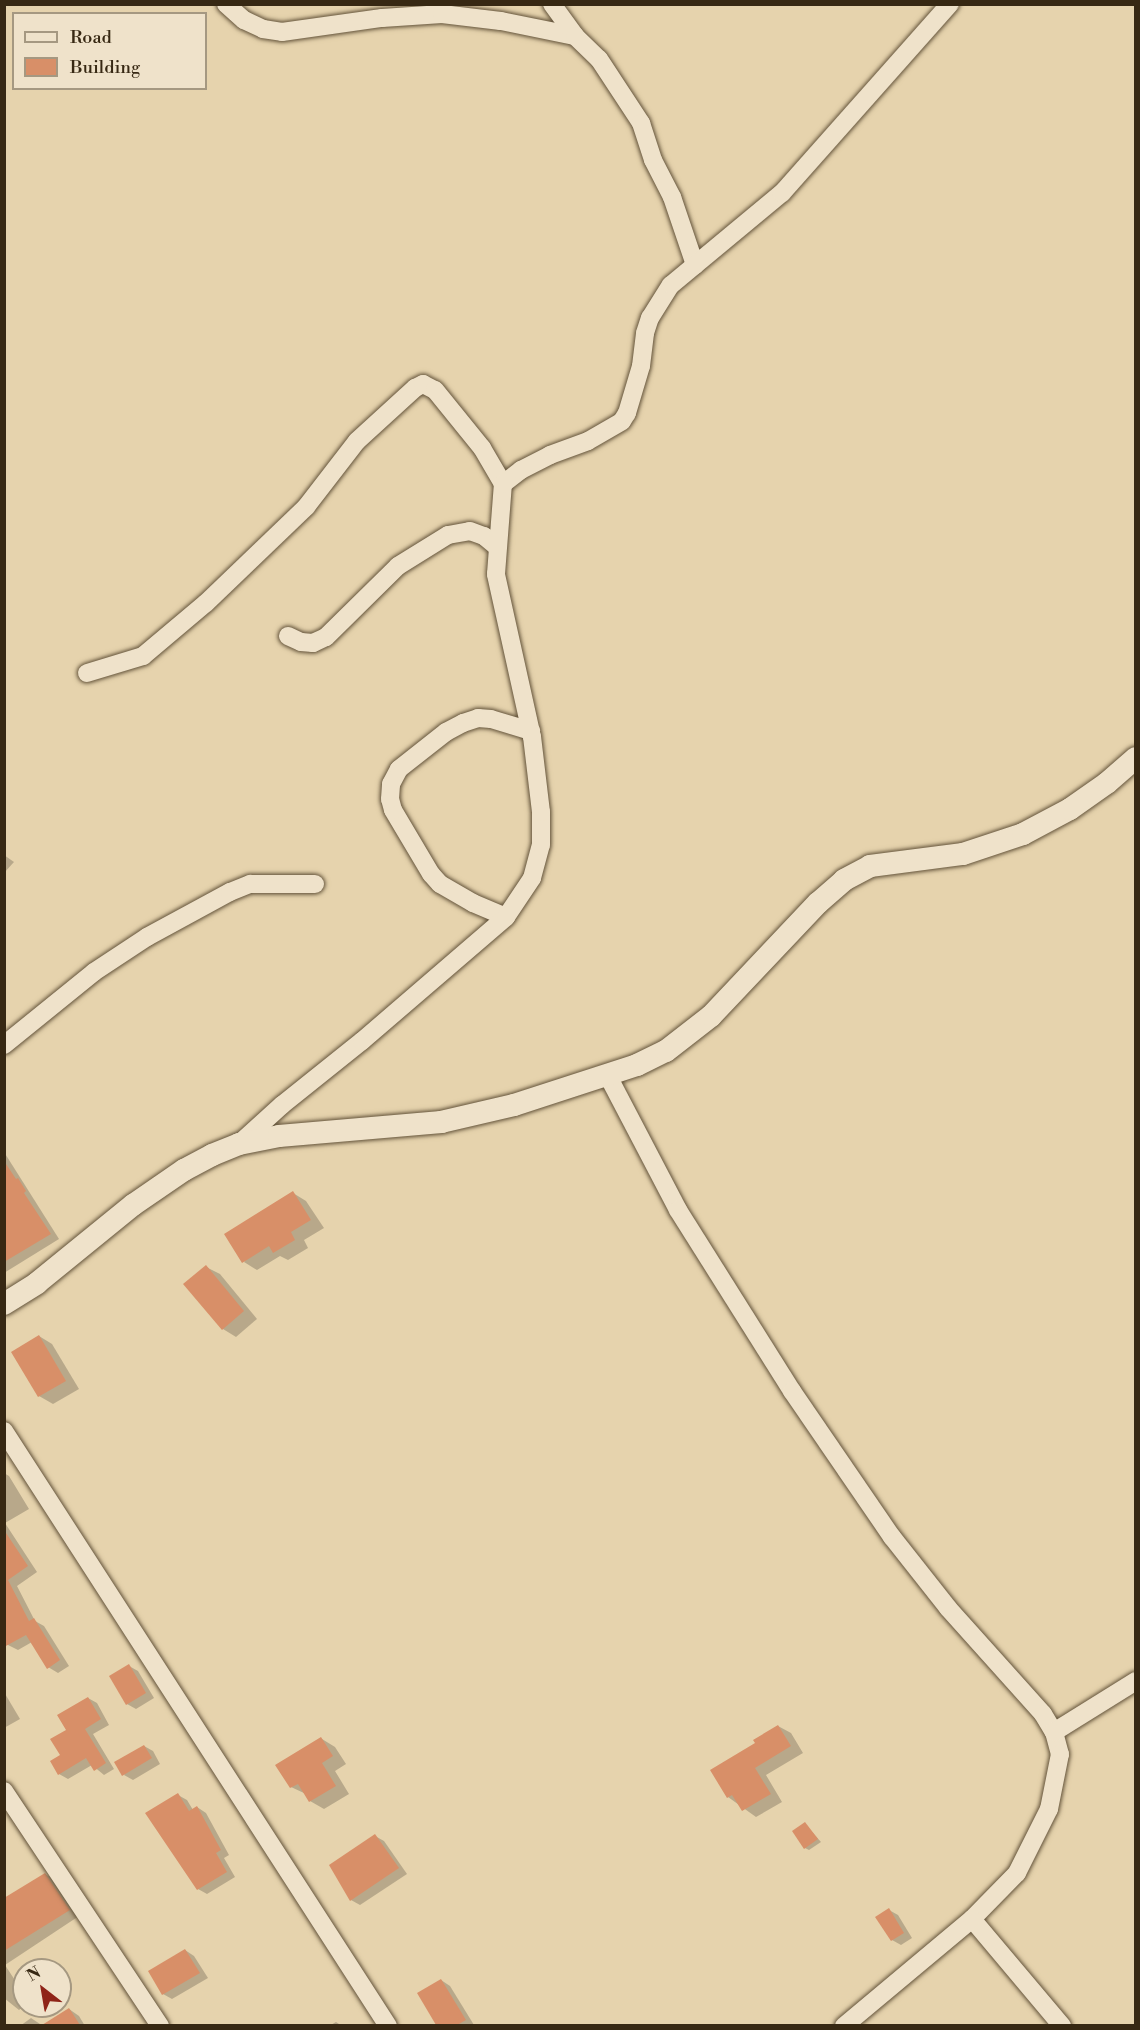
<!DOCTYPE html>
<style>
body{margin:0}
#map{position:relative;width:1140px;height:2030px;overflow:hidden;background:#e6d3ad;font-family:"Libre Bodoni",serif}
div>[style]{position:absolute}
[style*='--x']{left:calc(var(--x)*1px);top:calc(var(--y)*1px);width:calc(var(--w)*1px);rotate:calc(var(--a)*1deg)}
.shadow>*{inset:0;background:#0003}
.building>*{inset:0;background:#d88f68}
.roads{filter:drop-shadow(0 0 2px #63533a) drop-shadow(0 0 2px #63533a)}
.minor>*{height:18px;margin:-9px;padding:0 9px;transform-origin:9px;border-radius:9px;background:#efe2ca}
.tertiary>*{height:22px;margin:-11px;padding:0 11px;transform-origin:11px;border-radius:11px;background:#efe2ca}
span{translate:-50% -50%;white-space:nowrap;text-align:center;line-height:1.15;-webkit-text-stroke:4.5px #efe2ca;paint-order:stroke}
.frame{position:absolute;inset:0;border:6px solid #372813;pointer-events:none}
.legend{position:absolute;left:12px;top:12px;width:195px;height:78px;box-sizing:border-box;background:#efe2ca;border:2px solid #a59881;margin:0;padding:8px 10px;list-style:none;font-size:18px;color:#372813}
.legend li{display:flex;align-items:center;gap:12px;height:30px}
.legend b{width:30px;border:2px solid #a59881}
.north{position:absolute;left:12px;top:1958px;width:60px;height:60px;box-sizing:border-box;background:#efe2ca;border:2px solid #a59881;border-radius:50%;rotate:329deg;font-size:16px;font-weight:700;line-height:24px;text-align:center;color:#372813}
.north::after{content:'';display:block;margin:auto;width:21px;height:27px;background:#8f2418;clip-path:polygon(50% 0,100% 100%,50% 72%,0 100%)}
</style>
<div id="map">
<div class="shadow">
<i style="clip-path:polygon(4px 855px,14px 862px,4px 873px)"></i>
<i style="clip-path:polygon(4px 1152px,59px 1239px,4px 1273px)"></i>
<i style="clip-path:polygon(293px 1193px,306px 1201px,324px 1228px,304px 1240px,308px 1248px,288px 1260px,280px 1256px,257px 1270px,244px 1262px)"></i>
<i style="clip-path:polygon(206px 1267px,220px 1274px,257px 1319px,236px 1337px,223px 1329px)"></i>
<i style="clip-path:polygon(39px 1336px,52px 1344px,79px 1389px,53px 1404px,39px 1396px)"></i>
<i style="clip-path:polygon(4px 1473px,9px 1476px,29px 1509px,5px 1523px,37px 1572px,17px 1586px,35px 1621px,44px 1626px,69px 1666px,58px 1673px,48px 1667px,32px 1642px,18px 1650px,8px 1645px,4px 1639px)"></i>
<i style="clip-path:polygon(129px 1666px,138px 1671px,154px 1698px,136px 1709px,127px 1704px)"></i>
<i style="clip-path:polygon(4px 1692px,20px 1719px,4px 1728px)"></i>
<i style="clip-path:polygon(88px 1698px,97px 1703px,109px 1725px,93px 1734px,114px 1769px,104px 1775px,92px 1765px,68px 1779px,59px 1774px,62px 1756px,68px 1730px)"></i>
<i style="clip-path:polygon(778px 1726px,791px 1733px,803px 1753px,766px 1775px,782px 1802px,756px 1817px,728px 1797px,757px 1744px)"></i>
<i style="clip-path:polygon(322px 1739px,335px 1747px,346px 1764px,335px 1771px,349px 1794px,324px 1809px,310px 1801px,306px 1794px,291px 1787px)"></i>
<i style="clip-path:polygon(144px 1746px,153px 1751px,160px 1764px,133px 1780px,124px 1775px)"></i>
<i style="clip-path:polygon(178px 1795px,187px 1800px,193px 1810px,197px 1807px,206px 1813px,229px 1855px,224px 1858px,235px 1877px,207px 1894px,198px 1889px)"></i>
<i style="clip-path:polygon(805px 1824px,821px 1842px,809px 1850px,805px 1848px)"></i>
<i style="clip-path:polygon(375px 1836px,384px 1841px,407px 1874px,360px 1905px,351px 1900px)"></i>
<i style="clip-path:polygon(45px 1874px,55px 1880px,79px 1916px,5px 1965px,24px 1994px,24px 2006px,19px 2010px,4px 1998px,4px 1900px)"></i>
<i style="clip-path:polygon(889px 1910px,898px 1915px,912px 1938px,901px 1945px,892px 1940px)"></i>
<i style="clip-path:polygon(185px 1950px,194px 1956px,208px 1978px,172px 1999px,163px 1994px,150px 1972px)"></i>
<i style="clip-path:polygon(441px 1980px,450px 1986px,474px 2025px,438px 2026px,419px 1994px)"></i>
<i style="clip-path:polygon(69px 2009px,79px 2016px,85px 2026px,45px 2026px)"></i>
<i style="clip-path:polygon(31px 2018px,43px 2026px,20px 2026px)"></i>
<i style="clip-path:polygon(336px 2022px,342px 2026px,329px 2026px)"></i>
</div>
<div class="building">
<i style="clip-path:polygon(4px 1161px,16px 1179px,18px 1178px,26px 1191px,24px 1193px,51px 1234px,4px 1262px)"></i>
<i style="clip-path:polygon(293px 1191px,311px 1220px,291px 1232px,295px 1240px,273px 1253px,269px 1246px,242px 1263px,224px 1234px)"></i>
<i style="clip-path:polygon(206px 1265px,244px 1311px,222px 1330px,183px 1284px)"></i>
<i style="clip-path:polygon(39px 1335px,66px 1381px,38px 1397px,11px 1352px)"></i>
<i style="clip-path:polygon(4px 1530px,28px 1566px,8px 1580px,29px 1621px,34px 1618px,60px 1660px,47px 1669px,26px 1635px,4px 1647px)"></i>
<i style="clip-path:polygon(129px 1664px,146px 1693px,126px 1705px,109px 1676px)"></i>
<i style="clip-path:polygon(88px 1697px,101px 1719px,85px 1729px,106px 1763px,94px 1771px,86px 1758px,58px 1775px,50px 1761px,60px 1755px,50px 1739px,66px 1730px,57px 1715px)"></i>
<i style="clip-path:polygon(778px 1725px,791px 1746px,755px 1768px,771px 1794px,742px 1811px,732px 1795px,727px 1798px,710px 1770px,755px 1743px,753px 1740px)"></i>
<i style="clip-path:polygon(321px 1737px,333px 1756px,322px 1763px,336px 1786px,309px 1802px,298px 1784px,290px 1788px,275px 1765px)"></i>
<i style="clip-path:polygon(144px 1745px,152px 1758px,122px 1776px,114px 1762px)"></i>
<i style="clip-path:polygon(178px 1793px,189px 1811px,197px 1806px,221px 1850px,216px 1853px,227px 1872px,197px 1890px,145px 1813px)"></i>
<i style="clip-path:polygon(805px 1822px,818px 1839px,804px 1849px,792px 1831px)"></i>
<i style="clip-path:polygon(375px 1834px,399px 1868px,350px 1901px,329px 1865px)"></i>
<i style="clip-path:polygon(45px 1873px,70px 1910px,4px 1951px,4px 1898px)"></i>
<i style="clip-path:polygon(889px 1908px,904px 1933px,891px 1941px,875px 1917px)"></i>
<i style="clip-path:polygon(185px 1949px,200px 1973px,162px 1995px,148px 1971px)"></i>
<i style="clip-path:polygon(441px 1979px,466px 2020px,457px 2025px,436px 2025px,417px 1993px)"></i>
<i style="clip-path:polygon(69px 2008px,80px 2025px,42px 2025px)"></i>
</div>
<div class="roads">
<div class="minor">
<i style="--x:226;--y:4;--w:24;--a:42"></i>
<i style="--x:244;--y:20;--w:21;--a:25"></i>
<i style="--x:263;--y:29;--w:19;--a:9"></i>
<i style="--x:282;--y:32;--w:101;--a:-8"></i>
<i style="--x:382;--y:18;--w:60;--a:-3.8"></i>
<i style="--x:442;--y:14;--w:59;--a:6.8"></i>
<i style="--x:501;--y:21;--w:76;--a:11.5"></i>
<i style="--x:552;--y:4;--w:39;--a:54"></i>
<i style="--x:575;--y:36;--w:33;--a:44"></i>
<i style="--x:599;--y:59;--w:77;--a:56.7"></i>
<i style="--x:641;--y:123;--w:39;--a:72"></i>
<i style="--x:653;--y:160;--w:42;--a:62.8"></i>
<i style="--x:672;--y:197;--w:72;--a:71.3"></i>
<i style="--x:288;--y:636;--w:14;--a:25"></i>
<i style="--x:301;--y:642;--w:12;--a:5"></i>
<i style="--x:313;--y:643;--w:14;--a:-25"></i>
<i style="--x:326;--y:637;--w:101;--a:-44.6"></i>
<i style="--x:398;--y:566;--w:59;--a:-31.8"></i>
<i style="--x:448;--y:535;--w:22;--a:-10"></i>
<i style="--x:470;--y:531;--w:15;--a:20"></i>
<i style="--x:484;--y:536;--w:17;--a:40"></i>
<i style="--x:87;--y:673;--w:59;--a:-16.9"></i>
<i style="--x:143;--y:656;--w:82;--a:-40.1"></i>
<i style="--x:206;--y:603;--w:139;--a:-43.8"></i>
<i style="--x:306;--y:507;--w:83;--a:-52.3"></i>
<i style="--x:357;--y:441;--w:79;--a:-42.4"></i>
<i style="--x:415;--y:388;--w:9;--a:-27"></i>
<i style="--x:423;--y:384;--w:13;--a:27"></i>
<i style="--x:435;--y:390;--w:75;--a:51"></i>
<i style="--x:482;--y:448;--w:42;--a:59.7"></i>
<i style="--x:506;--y:917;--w:36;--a:-157"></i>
<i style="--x:473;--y:903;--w:38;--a:-150"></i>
<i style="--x:440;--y:884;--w:13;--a:-132"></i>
<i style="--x:431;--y:874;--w:74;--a:-120.7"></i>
<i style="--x:393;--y:810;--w:11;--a:-105"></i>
<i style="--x:390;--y:799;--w:15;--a:-86"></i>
<i style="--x:391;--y:784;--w:17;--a:-62"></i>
<i style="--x:399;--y:769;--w:60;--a:-38.2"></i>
<i style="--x:446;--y:732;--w:19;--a:-28"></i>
<i style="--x:463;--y:723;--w:16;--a:-18"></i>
<i style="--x:478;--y:718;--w:13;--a:4"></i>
<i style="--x:491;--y:719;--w:42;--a:16.7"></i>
<i style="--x:4;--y:1045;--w:116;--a:-39"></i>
<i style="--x:94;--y:972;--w:64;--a:-33.4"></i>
<i style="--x:147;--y:937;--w:94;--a:-28.5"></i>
<i style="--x:230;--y:892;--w:22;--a:-22"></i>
<i style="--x:250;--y:884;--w:65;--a:0"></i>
<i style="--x:608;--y:1076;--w:151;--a:62.4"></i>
<i style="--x:678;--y:1210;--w:214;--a:57.8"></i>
<i style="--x:792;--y:1391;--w:177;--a:55.6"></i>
<i style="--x:892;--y:1537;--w:90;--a:51.7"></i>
<i style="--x:948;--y:1608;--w:142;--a:48.1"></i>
<i style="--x:1043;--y:1714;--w:21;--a:59"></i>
<i style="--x:1054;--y:1732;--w:23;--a:75"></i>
<i style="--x:1060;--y:1754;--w:56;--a:101.3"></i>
<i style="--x:1049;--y:1809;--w:72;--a:116.6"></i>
<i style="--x:1017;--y:1873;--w:64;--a:134.4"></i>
<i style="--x:972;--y:1919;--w:167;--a:140.1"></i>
<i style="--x:239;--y:1144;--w:58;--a:-42.2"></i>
<i style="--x:282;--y:1105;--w:102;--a:-38.7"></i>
<i style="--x:362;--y:1041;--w:190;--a:-40.7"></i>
<i style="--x:506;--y:917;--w:47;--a:-56.3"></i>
<i style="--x:532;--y:878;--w:34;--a:-75"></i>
<i style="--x:541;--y:845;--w:33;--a:-90"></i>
<i style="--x:541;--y:812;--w:76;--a:-96.8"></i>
<i style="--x:532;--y:737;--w:167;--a:-102.5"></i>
<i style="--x:496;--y:574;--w:90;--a:-85.6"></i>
<i style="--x:503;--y:484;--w:23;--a:-38"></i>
<i style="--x:521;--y:470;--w:33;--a:-27"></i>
<i style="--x:550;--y:455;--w:40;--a:-20.2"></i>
<i style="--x:588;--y:441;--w:39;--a:-30"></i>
<i style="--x:622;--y:421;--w:9;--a:-58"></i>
<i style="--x:627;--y:413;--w:49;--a:-73.4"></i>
<i style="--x:641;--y:366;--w:33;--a:-83"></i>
<i style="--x:645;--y:333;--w:16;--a:-72"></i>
<i style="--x:650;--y:318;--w:39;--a:-58"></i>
<i style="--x:671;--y:285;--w:144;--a:-39.7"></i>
<i style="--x:782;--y:193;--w:253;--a:-48.4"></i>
<i style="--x:4;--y:1431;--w:708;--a:57.16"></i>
<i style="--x:1054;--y:1732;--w:97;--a:-31.9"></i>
<i style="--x:4;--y:1791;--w:282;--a:56.4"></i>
<i style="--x:972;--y:1919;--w:140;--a:49.9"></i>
</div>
<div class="tertiary">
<i style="--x:4;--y:1304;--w:39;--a:-32"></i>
<i style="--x:37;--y:1283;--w:124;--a:-39.1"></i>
<i style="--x:133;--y:1205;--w:62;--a:-34.5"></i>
<i style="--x:184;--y:1170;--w:32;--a:-28"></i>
<i style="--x:212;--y:1155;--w:29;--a:-22"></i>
<i style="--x:239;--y:1144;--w:41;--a:-11.3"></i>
<i style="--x:279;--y:1136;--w:163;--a:-4.9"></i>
<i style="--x:441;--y:1122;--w:75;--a:-13.1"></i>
<i style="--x:514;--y:1105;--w:129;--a:-18"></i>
<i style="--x:637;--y:1065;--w:32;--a:-26"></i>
<i style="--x:666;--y:1051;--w:57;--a:-37.9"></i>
<i style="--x:711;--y:1016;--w:156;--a:-46.6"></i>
<i style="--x:818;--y:903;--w:35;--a:-41"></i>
<i style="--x:844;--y:880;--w:30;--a:-28"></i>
<i style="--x:870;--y:866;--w:94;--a:-7.4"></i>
<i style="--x:963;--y:854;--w:63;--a:-18.4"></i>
<i style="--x:1023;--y:834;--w:53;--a:-28"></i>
<i style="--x:1070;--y:809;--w:45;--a:-35.1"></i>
<i style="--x:1107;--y:783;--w:38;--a:-41"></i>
</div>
</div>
<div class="frame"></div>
<ul class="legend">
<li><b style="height:8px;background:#efe2ca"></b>Road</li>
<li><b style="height:16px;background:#d88f68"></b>Building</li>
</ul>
<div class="north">N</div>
</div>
